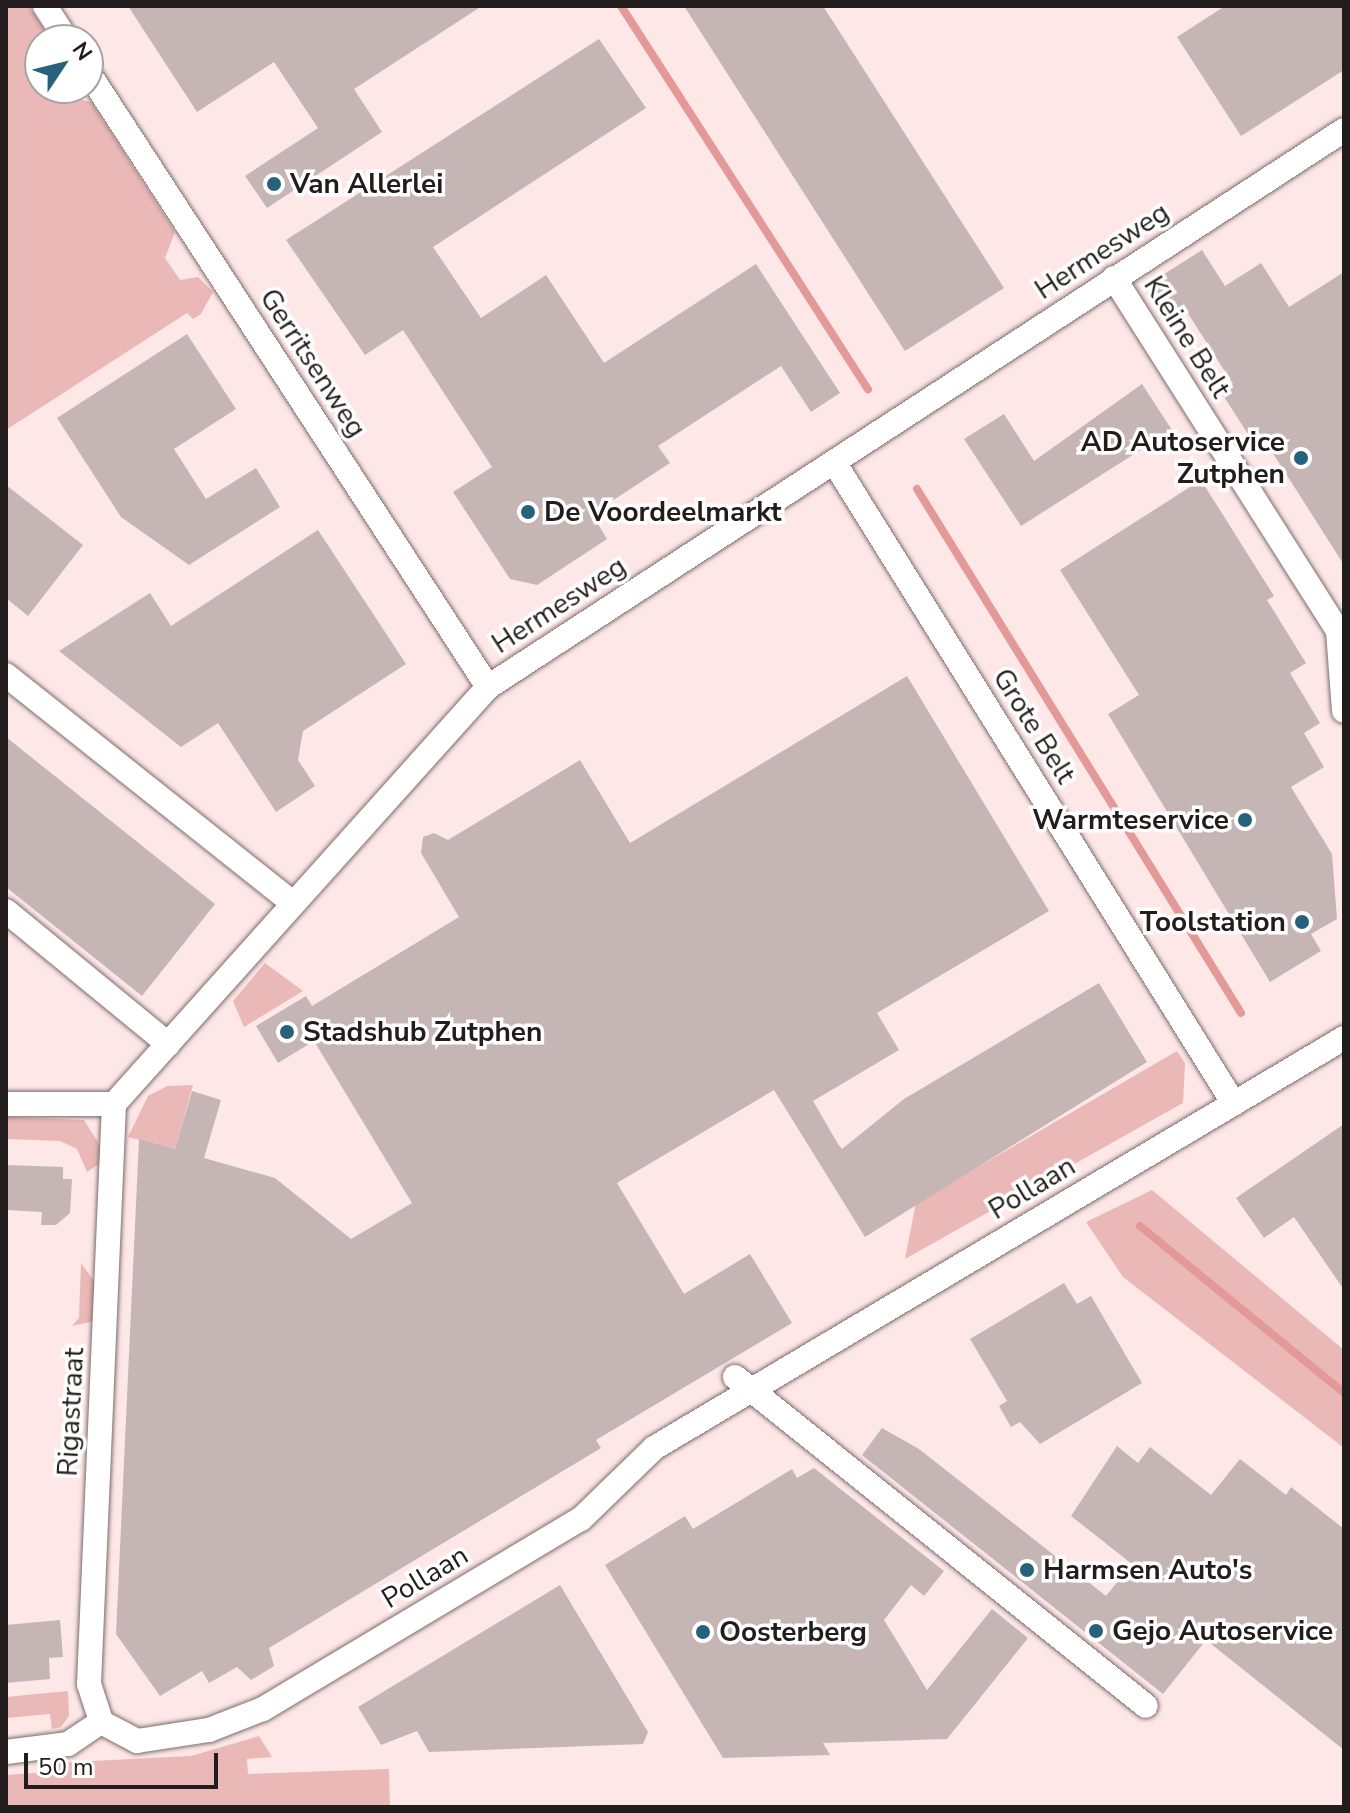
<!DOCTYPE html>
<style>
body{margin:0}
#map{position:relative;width:1350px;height:1813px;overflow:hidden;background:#fff4f3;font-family:"Nunito Sans",sans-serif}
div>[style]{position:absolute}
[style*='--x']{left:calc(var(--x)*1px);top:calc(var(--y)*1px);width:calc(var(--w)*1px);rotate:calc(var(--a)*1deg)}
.built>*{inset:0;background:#fee8e7}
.green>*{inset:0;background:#eab8b6}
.stream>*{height:8px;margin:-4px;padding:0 4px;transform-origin:4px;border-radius:4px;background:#e29997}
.building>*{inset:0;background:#c6b5b5}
.roads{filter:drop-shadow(0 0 2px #7c6d6c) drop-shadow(0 0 2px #7c6d6c)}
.street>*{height:24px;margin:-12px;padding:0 12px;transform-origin:12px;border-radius:12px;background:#fff}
.dots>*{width:22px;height:22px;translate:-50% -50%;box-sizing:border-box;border:4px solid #fff;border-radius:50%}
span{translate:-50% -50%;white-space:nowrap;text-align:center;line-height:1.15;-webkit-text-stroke:7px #fff;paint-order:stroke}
.poi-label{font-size:28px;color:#221c1c;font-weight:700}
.left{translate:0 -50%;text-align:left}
.right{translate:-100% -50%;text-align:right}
.street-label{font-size:28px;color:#221c1c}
.frame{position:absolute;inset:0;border:8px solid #221c1c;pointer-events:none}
.north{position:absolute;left:24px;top:24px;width:80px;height:80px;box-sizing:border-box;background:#fff;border:2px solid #a7a4a4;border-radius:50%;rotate:55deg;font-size:22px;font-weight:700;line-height:32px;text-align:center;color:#221c1c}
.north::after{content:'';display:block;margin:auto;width:28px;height:36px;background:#28617b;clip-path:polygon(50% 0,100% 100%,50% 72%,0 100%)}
.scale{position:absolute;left:24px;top:1753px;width:194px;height:36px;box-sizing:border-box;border:4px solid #221c1c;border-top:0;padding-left:10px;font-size:24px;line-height:28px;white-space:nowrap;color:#221c1c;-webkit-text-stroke:6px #fff;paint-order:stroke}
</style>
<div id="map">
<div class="built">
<i style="clip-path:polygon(evenodd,6px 6px,1344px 6px,1344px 1807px,6px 1807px,6px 6px,40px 40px,88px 40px,88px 88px,40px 88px,40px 40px)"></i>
</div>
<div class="green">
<i style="clip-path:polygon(6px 6px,29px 6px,47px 34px,49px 40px,40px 40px,40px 88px,91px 102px,175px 232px,165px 258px,180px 280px,198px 277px,213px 292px,201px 314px,193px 319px,187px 313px,6px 430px)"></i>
<i style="clip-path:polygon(265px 963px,303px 991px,244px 1027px,233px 1001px)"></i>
<i style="clip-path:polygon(1177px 1051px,1185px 1063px,1183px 1103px,905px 1259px,916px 1203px)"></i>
<i style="clip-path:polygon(193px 1085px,175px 1149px,128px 1137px,148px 1096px,167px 1086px)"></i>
<i style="clip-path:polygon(6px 1117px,84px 1120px,101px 1147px,99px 1164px,87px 1172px,77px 1149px,60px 1141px,6px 1139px)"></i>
<i style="clip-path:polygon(1152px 1190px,1344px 1350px,1344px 1448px,1123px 1277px,1086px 1222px)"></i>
<i style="clip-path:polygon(81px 1263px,94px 1281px,95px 1312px,91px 1322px,72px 1326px,79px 1318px)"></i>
<i style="clip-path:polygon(68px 1691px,69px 1716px,61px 1727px,52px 1729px,50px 1714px,6px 1718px,6px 1697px)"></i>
<i style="clip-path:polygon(259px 1736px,272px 1757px,247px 1759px,248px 1774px,389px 1769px,390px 1807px,6px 1807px,6px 1775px,45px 1772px,52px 1763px,191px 1756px)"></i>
</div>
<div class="stream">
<i style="--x:621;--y:6;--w:456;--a:57.2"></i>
<i style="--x:917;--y:489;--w:616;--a:58.27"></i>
<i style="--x:1140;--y:1226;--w:264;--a:39.3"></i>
</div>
<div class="building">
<i style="clip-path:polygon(128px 6px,482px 6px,354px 89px,382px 132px,267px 208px,245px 176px,318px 128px,274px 62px,197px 112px)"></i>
<i style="clip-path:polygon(684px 6px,823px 6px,1004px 288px,905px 351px)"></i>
<i style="clip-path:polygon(1225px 6px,1344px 6px,1344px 70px,1241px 136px,1177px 37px)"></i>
<i style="clip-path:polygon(599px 39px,646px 108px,433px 247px,481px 318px,546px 275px,604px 363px,756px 264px,840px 393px,811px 412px,781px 366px,658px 446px,670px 463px,592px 514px,607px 539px,537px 585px,510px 579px,453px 492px,492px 467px,403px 330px,365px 355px,286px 240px)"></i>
<i style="clip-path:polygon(1202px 250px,1225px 286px,1261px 263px,1289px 307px,1344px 272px,1344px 565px,1260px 433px,1251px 439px,1221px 392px,1233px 384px,1187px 312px,1174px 320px,1150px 283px)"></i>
<i style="clip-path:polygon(187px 334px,236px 409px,174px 449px,206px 499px,256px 468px,280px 507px,189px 565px,121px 517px,57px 418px)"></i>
<i style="clip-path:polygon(1142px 384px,1172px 430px,1021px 526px,964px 439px,1004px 414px,1034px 461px)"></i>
<i style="clip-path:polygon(1201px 480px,1274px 596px,1267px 600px,1306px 663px,1290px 673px,1320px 723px,1304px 733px,1324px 767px,1291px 787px,1332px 854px,1337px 919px,1311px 934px,1321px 951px,1270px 982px,1108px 714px,1139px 695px,1060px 570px)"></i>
<i style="clip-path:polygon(6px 485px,83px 545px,28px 616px,6px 598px)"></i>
<i style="clip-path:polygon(318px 530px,406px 664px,303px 731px,298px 760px,315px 786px,276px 812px,218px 723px,181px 747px,59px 651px,150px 593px,171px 626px)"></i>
<i style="clip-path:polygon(907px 676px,1049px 911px,877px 1013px,899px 1050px,813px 1101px,838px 1144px,842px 1149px,904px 1099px,1099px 983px,1147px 1062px,865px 1237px,774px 1090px,617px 1183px,684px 1294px,750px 1254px,792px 1323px,596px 1440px,601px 1448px,269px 1648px,274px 1666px,251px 1680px,237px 1667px,209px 1683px,202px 1671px,160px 1696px,116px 1634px,139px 1139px,175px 1149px,192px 1091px,221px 1100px,204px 1158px,275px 1178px,351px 1239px,412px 1203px,314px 1041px,278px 1063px,256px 1026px,306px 996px,312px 1006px,459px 917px,421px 853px,423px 837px,434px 833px,448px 840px,580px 760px,630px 843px)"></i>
<i style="clip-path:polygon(6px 737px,215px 904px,142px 996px,6px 887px)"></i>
<i style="clip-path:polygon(1344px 1124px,1344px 1290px,1294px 1217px,1264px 1238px,1236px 1198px)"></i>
<i style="clip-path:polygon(6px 1165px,63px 1167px,63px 1179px,72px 1179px,70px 1213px,56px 1225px,41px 1225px,42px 1212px,6px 1210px)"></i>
<i style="clip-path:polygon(1064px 1283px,1077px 1304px,1091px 1296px,1142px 1383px,1040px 1444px,1020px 1422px,1011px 1427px,999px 1406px,1007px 1401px,970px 1339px)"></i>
<i style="clip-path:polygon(882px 1428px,919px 1449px,1106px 1596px,1132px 1564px,1071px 1516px,1117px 1446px,1138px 1463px,1150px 1447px,1211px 1495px,1240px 1459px,1286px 1495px,1291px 1487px,1344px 1529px,1344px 1750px,1206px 1640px,1163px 1694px,862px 1455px)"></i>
<i style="clip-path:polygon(814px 1468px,944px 1571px,924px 1596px,911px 1585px,884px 1620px,927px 1690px,992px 1609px,1028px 1638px,947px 1739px,823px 1743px,830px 1755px,723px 1758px,605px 1565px,685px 1516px,693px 1529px,792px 1469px,797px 1478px)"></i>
<i style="clip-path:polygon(560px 1585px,648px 1732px,643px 1744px,429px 1752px,417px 1731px,381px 1745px,358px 1707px)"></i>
<i style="clip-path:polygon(60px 1620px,63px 1657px,49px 1658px,50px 1679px,6px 1683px,6px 1625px)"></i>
</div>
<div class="roads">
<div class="street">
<i style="--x:45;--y:6;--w:40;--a:57.1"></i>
<i style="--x:88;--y:72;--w:734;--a:56.96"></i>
<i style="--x:1114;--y:278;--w:418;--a:57.6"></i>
<i style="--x:834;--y:462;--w:756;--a:58.07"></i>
<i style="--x:1344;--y:628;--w:7;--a:153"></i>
<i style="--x:1338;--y:631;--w:80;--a:85.7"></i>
<i style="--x:6;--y:675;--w:363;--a:38.5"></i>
<i style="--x:6;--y:911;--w:210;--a:39.4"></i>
<i style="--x:6;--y:1104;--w:108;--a:0"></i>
<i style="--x:114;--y:1104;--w:560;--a:-48.11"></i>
<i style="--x:488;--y:687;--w:1021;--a:-33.05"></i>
<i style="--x:114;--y:1104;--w:581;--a:92.47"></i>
<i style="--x:89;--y:1684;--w:40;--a:72"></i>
<i style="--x:101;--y:1722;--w:41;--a:27.8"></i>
<i style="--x:137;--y:1741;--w:73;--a:-8.7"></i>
<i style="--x:209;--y:1730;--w:58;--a:-21.3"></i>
<i style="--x:263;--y:1709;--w:370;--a:-30.9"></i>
<i style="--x:581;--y:1519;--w:102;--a:-44.2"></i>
<i style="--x:654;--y:1448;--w:803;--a:-30.72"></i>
<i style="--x:735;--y:1377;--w:526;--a:38.68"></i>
<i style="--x:6;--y:1752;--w:63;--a:-7.4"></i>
<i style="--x:68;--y:1744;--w:40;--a:-34"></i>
</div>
</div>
<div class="dots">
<i style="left:274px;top:184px;background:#28617b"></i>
<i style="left:1301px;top:458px;background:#28617b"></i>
<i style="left:528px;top:512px;background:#28617b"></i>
<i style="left:1245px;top:820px;background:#28617b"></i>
<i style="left:1302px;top:922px;background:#28617b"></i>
<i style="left:287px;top:1032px;background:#28617b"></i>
<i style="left:1027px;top:1570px;background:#28617b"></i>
<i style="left:1096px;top:1631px;background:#28617b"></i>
<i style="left:703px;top:1632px;background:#28617b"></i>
</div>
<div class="poi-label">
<span class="left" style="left:290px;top:184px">Van Allerlei</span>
<span class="right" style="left:1285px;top:458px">AD Autoservice<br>Zutphen</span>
<span class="left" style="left:544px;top:512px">De Voordeelmarkt</span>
<span class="right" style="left:1229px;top:820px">Warmteservice</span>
<span class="right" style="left:1286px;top:922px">Toolstation</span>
<span class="left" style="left:303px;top:1032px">Stadshub Zutphen</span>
<span class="left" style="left:1043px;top:1570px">Harmsen Auto's</span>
<span class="left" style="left:1112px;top:1631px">Gejo Autoservice</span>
<span class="left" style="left:719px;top:1632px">Oosterberg</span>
</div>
<div class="street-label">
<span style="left:1102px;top:251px;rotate:-33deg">Hermesweg</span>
<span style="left:1187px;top:337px;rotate:58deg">Kleine Belt</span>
<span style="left:313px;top:363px;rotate:57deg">Gerritsenweg</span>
<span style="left:559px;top:605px;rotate:-33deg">Hermesweg</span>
<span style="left:1034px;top:726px;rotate:58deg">Grote Belt</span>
<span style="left:1032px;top:1188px;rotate:-31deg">Pollaan</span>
<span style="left:71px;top:1412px;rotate:-87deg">Rigastraat</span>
<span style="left:425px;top:1577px;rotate:-31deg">Pollaan</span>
</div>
<div class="frame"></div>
<div class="north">N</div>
<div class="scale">50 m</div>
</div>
